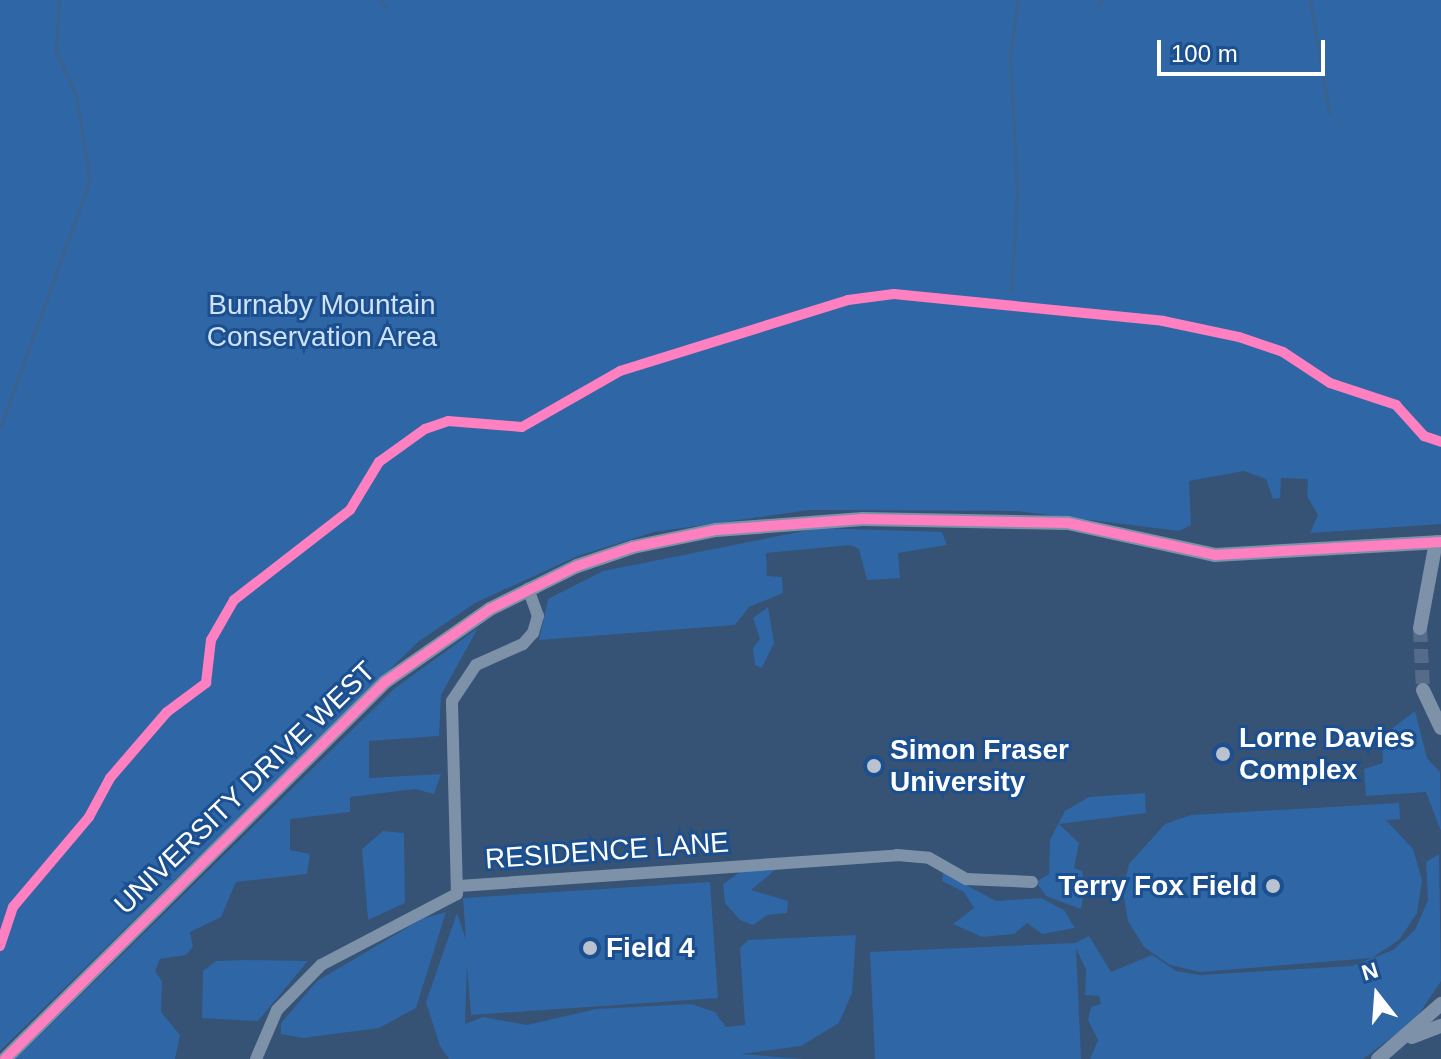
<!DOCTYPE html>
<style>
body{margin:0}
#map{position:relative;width:1441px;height:1059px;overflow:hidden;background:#365274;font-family:Helvetica,sans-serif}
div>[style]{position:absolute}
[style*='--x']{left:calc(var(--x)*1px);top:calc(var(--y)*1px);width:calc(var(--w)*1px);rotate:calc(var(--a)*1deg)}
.green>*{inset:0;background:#2f66a5}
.stream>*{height:3px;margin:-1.5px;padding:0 1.5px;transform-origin:1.5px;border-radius:1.5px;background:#3b618d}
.tertiary-tunnel>*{height:14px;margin-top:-7px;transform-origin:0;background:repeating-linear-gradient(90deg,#546c89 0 14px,transparent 0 21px)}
.minor>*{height:12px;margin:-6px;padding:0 6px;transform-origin:6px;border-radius:6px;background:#7d92a8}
.tertiary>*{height:14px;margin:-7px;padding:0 7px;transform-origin:7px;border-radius:7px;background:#7d92a8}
.cycleway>*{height:10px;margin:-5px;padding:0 5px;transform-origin:5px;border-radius:5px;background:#ff80c0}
.dots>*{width:22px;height:22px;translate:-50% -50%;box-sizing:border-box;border:4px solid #1b4f8f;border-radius:50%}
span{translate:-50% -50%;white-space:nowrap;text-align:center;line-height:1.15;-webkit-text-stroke:6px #1b4f8f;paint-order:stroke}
.park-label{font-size:28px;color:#cfe3fa}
.poi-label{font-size:28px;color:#fff;font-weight:700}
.left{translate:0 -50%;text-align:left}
.right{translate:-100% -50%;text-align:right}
.street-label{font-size:28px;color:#fff}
.north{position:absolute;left:1337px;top:955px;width:80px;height:80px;-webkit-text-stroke:6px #1b4f8f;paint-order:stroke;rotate:343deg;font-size:22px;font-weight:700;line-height:32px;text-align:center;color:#fff}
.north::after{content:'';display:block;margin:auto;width:28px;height:36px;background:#fff;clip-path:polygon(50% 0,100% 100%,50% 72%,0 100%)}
.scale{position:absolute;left:1157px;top:40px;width:168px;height:36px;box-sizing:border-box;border:4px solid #fff;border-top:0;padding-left:10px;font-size:24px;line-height:28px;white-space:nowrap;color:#fff;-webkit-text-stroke:6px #1b4f8f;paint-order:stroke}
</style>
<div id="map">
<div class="green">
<i style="clip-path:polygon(0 0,1441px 0,1441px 524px,1310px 533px,1318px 515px,1307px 496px,1308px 479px,1281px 478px,1280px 498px,1273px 499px,1266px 479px,1244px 471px,1189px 481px,1191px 525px,1179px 531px,1017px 511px,809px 510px,654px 532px,578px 556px,475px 603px,418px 642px,0 1051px)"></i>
<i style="clip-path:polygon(819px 528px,942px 532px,947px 545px,898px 553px,900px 578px,867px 580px,859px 549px,850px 545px,766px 553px,767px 576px,782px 577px,783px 593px,749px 607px,735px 625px,539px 640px,548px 599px,603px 571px)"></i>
<i style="clip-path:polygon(768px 607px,774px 643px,762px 668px,755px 665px,753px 648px,760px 639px,753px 618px)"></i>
<i style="clip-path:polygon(478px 628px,441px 695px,439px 736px,369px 741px,369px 778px,441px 774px,434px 794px,415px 789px,350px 797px,350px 812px,290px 819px,290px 850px,310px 854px,307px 874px,236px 882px,221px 917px,190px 932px,193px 947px,186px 955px,160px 959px,155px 971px,162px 981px,161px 1012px,180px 1035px,175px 1059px,15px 1059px,395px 688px)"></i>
<i style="clip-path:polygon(1415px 711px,1427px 758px,1440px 772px,1441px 831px,1426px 792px,1366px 796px,1364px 769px,1383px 763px,1382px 736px)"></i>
<i style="clip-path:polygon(1145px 793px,1146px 813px,1059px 824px,1079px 843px,1074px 868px,1082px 871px,1085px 885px,1081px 909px,1046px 896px,1036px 882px,1049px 874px,1050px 840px,1065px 811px,1089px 797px)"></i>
<i style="clip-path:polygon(1399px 803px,1400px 819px,1386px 820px,1413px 849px,1422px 880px,1417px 913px,1399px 940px,1372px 958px,1200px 972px,1170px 965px,1144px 947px,1128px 921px,1123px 891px,1129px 864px,1165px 824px,1191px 815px)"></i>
<i style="clip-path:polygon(383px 831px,404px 833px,405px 903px,368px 920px,362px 849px)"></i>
<i style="clip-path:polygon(1439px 854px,1441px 981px,1415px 1020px,1363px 1059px,1090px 1059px,1098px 1040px,1088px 1020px,1091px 1007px,1101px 1004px,1099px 996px,1085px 995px,1086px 970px,1076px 948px,1081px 1059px,875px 1059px,870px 952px,1075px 943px,1089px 936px,1111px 972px,1152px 955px,1176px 971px,1199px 975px,1352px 966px,1393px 950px,1415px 930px,1428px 900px,1426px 862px)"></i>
<i style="clip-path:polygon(779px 867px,751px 890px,788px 901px,787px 913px,767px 915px,753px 925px,740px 920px,725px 903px,723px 884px,743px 870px)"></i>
<i style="clip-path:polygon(943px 873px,996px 901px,1041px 898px,1064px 910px,1075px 928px,1042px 934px,1027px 923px,1014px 934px,982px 937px,953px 924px,974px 908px,964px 892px,942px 881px)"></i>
<i style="clip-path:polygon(710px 882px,718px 998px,471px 1015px,467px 966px,465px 1024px,483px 1017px,527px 1025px,596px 1009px,691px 1004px,715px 1012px,726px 1027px,745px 1025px,740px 948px,748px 940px,856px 935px,852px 993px,839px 1023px,801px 1046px,741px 1054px,803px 1059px,449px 1059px,440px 1046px,426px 1002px,457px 913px,466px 940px,463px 898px)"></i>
<i style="clip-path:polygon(446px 912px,416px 1008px,379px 1028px,303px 1038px,281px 1034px,281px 1023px,317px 981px,422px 919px)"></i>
<i style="clip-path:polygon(247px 960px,308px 961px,258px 1021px,202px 1018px,203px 971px,216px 961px)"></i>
</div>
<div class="stream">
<i style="--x:380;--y:0;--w:9;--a:49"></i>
<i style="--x:1310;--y:0;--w:114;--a:80.4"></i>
<i style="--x:1098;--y:7;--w:8;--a:-67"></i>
<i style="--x:1011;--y:291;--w:98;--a:-86.5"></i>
<i style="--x:1017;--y:193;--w:138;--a:-92.9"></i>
<i style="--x:1010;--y:55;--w:56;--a:-81.7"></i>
<i style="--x:0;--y:428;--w:264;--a:-70.1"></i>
<i style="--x:90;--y:180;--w:86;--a:-99.4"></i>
<i style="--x:76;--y:95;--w:48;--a:-114.4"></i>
<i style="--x:56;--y:51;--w:51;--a:-86.6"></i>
</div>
<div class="tertiary-tunnel">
<i style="--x:1420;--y:628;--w:62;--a:87.2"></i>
</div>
<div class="minor">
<i style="--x:459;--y:886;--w:439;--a:-4"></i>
<i style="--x:897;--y:855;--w:32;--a:5"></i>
<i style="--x:929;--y:858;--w:43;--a:29.6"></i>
<i style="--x:966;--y:879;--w:66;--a:2.6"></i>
<i style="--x:256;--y:1059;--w:53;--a:-66.8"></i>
<i style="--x:277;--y:1010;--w:63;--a:-45.6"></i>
<i style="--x:321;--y:965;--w:153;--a:-27.6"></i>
<i style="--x:457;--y:894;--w:193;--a:-91.5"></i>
<i style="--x:452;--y:701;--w:43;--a:-56.3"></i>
<i style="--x:476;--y:665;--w:51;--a:-24.1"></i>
<i style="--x:523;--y:644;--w:15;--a:-48"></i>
<i style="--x:533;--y:633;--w:18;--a:-74"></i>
<i style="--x:538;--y:616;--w:29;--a:-110"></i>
</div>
<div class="tertiary">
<i style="--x:1420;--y:628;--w:87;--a:-79.5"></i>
<i style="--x:1423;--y:690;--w:42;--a:64.7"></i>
<i style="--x:1412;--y:1037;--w:31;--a:-21"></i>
<i style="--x:5;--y:1059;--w:535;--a:-44.77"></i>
<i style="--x:385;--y:682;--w:128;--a:-34.8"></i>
<i style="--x:490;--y:609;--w:97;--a:-26.3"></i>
<i style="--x:577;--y:566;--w:59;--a:-18.7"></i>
<i style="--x:633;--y:547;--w:85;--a:-11.6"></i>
<i style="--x:716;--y:530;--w:147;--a:-4.3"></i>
<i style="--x:863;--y:519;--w:205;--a:1.1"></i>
<i style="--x:1068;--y:523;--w:150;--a:12.3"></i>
<i style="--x:1215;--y:555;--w:226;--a:-3.3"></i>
<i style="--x:1378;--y:1059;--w:84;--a:-41.1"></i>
</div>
<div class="cycleway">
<i style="--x:0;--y:946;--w:41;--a:-71.6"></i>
<i style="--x:13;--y:907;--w:118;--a:-49.8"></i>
<i style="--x:89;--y:817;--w:44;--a:-61.7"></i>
<i style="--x:110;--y:778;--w:87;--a:-49.2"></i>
<i style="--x:167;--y:712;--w:49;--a:-36.6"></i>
<i style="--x:206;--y:683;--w:43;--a:-83.4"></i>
<i style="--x:211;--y:640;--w:46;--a:-60.1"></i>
<i style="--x:234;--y:600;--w:147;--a:-37.8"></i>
<i style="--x:350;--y:510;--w:56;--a:-58.9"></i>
<i style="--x:379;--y:462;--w:57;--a:-35.7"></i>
<i style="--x:425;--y:429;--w:24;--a:-19"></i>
<i style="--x:448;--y:421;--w:74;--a:4.6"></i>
<i style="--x:522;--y:427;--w:113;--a:-29.7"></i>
<i style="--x:620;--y:371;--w:239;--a:-17.3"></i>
<i style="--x:848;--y:300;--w:46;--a:-7.4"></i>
<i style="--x:894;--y:294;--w:270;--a:5.7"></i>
<i style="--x:1163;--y:321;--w:78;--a:11.9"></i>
<i style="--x:1239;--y:337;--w:46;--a:18.8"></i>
<i style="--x:1283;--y:352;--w:56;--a:33.4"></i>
<i style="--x:1330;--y:383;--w:70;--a:18.4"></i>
<i style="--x:1396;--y:405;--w:42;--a:47.9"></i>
<i style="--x:1424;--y:436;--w:18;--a:19"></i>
<i style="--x:5;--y:1059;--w:535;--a:-44.77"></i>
<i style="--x:385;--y:682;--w:128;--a:-34.8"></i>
<i style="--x:490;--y:609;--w:97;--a:-26.3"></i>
<i style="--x:577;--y:566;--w:59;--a:-18.7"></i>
<i style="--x:633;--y:547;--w:85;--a:-11.6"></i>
<i style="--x:716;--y:530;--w:147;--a:-4.3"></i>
<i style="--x:863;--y:519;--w:205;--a:1.1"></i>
<i style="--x:1068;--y:523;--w:150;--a:12.3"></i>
<i style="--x:1215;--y:555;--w:226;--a:-3.3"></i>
</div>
<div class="dots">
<i style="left:1223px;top:754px;background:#b9c2ce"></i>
<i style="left:874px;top:766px;background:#b9c2ce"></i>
<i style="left:1273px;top:886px;background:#b9c2ce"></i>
<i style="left:590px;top:948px;background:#b9c2ce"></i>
</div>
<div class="park-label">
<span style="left:322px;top:321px">Burnaby Mountain<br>Conservation Area</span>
</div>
<div class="poi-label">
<span class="left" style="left:1239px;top:754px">Lorne Davies<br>Complex</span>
<span class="left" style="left:890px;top:766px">Simon Fraser<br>University</span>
<span class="right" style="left:1257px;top:886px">Terry Fox Field</span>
<span class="left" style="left:606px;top:948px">Field 4</span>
</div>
<div class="street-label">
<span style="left:245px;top:788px;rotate:-44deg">UNIVERSITY DRIVE WEST</span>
<span style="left:607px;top:851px;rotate:-4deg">RESIDENCE LANE</span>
</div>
<div class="north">N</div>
<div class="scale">100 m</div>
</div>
